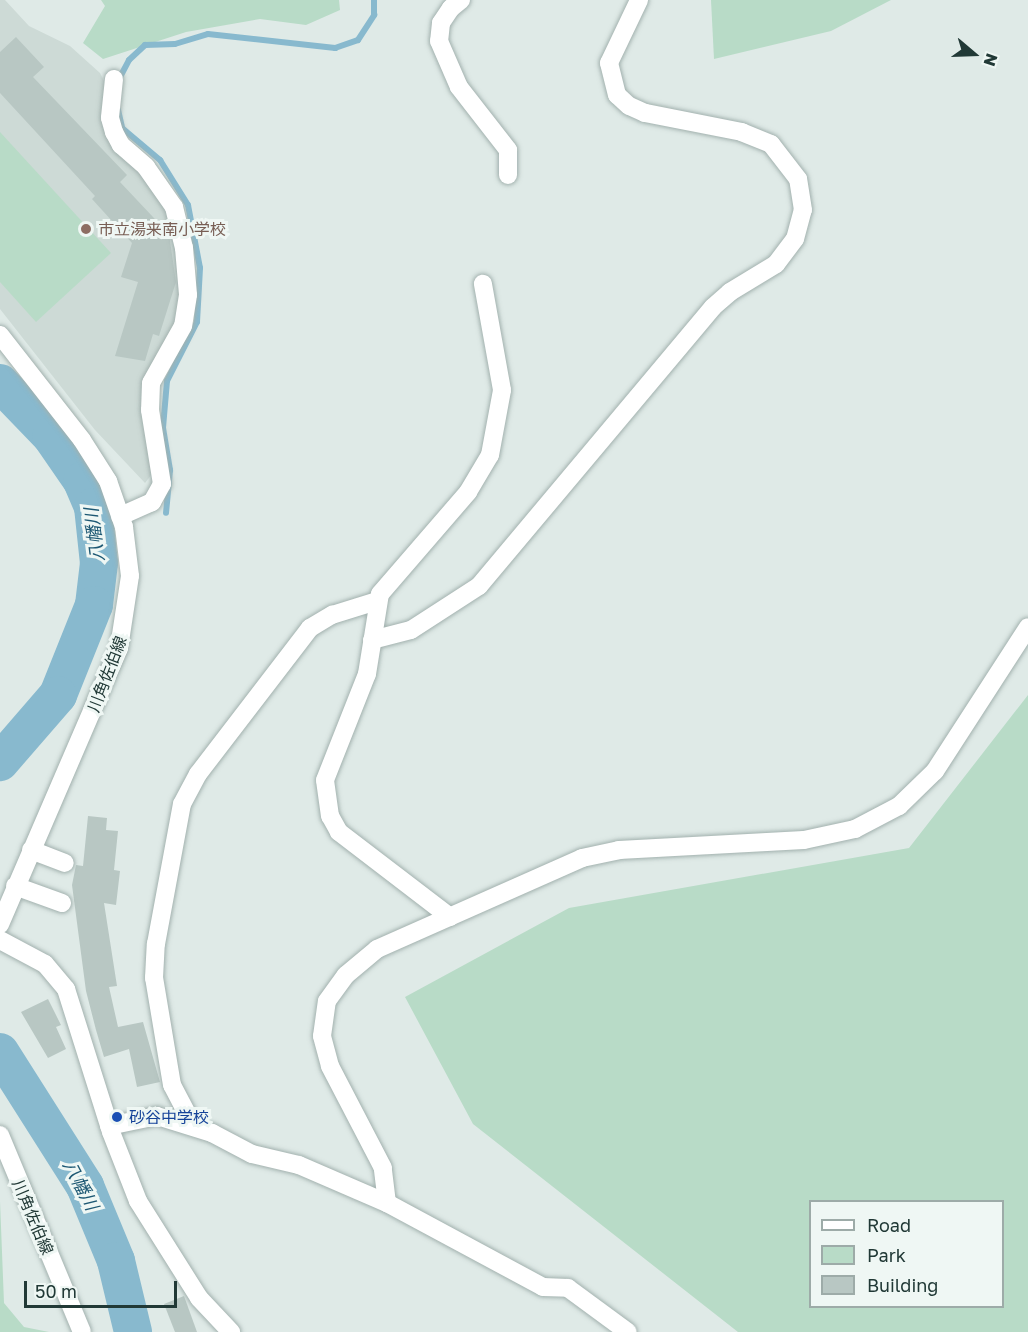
<!DOCTYPE html>
<meta charset="utf-8">
<style>
body{margin:0}
#map{position:relative;width:1028px;height:1332px;overflow:hidden;background:#dfeae7;font-family:"Golos Text","Noto Sans JP",sans-serif}
div>[style]{position:absolute}
[style*='--x']{left:calc(var(--x)*1px);top:calc(var(--y)*1px);width:calc(var(--w)*1px);rotate:calc(var(--a)*1deg)}
.built>*{inset:0;background:#cddad6}
.green>*{inset:0;background:#b8dbc7}
.stream>*{height:6px;margin:-3px;padding:0 3px;transform-origin:3px;border-radius:3px;background:#88b9ce}
.river>*{height:38px;margin:-19px;padding:0 19px;transform-origin:19px;border-radius:19px;background:#88b9ce}
.building>*{inset:0;background:#b8c7c3}
.roads{filter:drop-shadow(0 0 2px #a2b1ae) drop-shadow(0 0 2px #a2b1ae)}
.street>*{height:18px;margin:-9px;padding:0 9px;transform-origin:9px;border-radius:9px;background:#fff}
.secondary>*{height:18px;margin:-9px;padding:0 9px;transform-origin:9px;border-radius:9px;background:#fff}
.dots>*{width:16px;height:16px;translate:-50% -50%;box-sizing:border-box;border:3px solid #eff7f4;border-radius:50%}
span{translate:-50% -50%;white-space:nowrap;text-align:center;line-height:1.15;-webkit-text-stroke:6px #eff7f4;paint-order:stroke}
.education-label{font-size:16px;color:#785e54}
.left{translate:0 -50%;text-align:left}
.street-label{font-size:16px;color:#213936}
.transit-label{font-size:16px;color:#164399}
.water-label{font-size:18px;color:#1d5873;font-style:italic}
.legend{position:absolute;left:809px;top:1200px;width:195px;height:108px;box-sizing:border-box;background:#eff7f4;border:2px solid #9daba8;margin:0;padding:8px 10px;list-style:none;font-size:18px;color:#213936}
.legend li{display:flex;align-items:center;gap:12px;height:30px}
.legend b{width:30px;border:2px solid #9daba8}
.north{position:absolute;left:944px;top:24px;width:60px;height:60px;-webkit-text-stroke:4px #eff7f4;paint-order:stroke;rotate:109deg;font-size:16px;font-weight:700;line-height:24px;text-align:center;color:#213936}
.north::after{content:'';display:block;margin:auto;width:21px;height:27px;background:#213936;clip-path:polygon(50% 0,100% 100%,50% 72%,0 100%)}
.scale{position:absolute;left:24px;top:1281px;width:153px;height:27px;box-sizing:border-box;border:3px solid #213936;border-top:0;padding-left:8px;font-size:18px;line-height:21px;white-space:nowrap;color:#213936;-webkit-text-stroke:4px #eff7f4;paint-order:stroke}
</style>
<div id="map">
<div class="built">
<i style="clip-path:polygon(0 0,5px 0,29px 26px,70px 46px,100px 73px,106px 85px,105px 103px,142px 172px,168px 210px,178px 249px,181px 314px,156px 355px,152px 474px,145px 483px,95px 430px,0 309px)"></i>
</div>
<div class="green">
<i style="clip-path:polygon(101px 0,339px 0,340px 10px,306px 25px,260px 19px,186px 32px,103px 59px,83px 43px,105px 6px)"></i>
<i style="clip-path:polygon(711px 0,891px 0,831px 31px,714px 59px)"></i>
<i style="clip-path:polygon(0 132px,111px 253px,36px 322px,0 282px)"></i>
<i style="clip-path:polygon(evenodd,1028px 695px,1028px 1332px,738px 1332px,473px 1124px,405px 997px,569px 908px,909px 848px,1028px 695px,810px 1202px,1002px 1202px,1002px 1306px,810px 1306px,810px 1202px)"></i>
<i style="clip-path:polygon(0 1201px,4px 1303px,24px 1327px,49px 1332px,0 1332px)"></i>
</div>
<div class="stream">
<i style="--x:119;--y:79;--w:21;--a:-62"></i>
<i style="--x:129;--y:60;--w:22;--a:-43"></i>
<i style="--x:145;--y:45;--w:30;--a:-2"></i>
<i style="--x:175;--y:44;--w:34;--a:-17"></i>
<i style="--x:208;--y:34;--w:128;--a:6.3"></i>
<i style="--x:335;--y:48;--w:24;--a:-19"></i>
<i style="--x:358;--y:40;--w:30;--a:-57"></i>
<i style="--x:374;--y:15;--w:15;--a:-90"></i>
<i style="--x:118;--y:110;--w:18;--a:77"></i>
<i style="--x:122;--y:128;--w:50;--a:40.1"></i>
<i style="--x:160;--y:160;--w:53;--a:58.1"></i>
<i style="--x:188;--y:205;--w:64;--a:79.2"></i>
<i style="--x:200;--y:268;--w:54;--a:93.2"></i>
<i style="--x:197;--y:322;--w:66;--a:117"></i>
<i style="--x:167;--y:381;--w:47;--a:94.9"></i>
<i style="--x:163;--y:428;--w:43;--a:80.5"></i>
<i style="--x:170;--y:470;--w:43;--a:95.3"></i>
</div>
<div class="river">
<i style="--x:0;--y:383;--w:74;--a:46.1"></i>
<i style="--x:51;--y:436;--w:55;--a:55.4"></i>
<i style="--x:82;--y:481;--w:28;--a:67"></i>
<i style="--x:93;--y:507;--w:56;--a:83.9"></i>
<i style="--x:99;--y:563;--w:42;--a:96.8"></i>
<i style="--x:94;--y:605;--w:97;--a:111.8"></i>
<i style="--x:58;--y:695;--w:89;--a:130.9"></i>
<i style="--x:0;--y:1052;--w:159;--a:57.6"></i>
<i style="--x:85;--y:1186;--w:81;--a:67.5"></i>
<i style="--x:116;--y:1261;--w:73;--a:76.5"></i>
</div>
<div class="building">
<i style="clip-path:polygon(16px 37px,44px 67px,33px 77px,127px 175px,120px 182px,169px 234px,176px 282px,159px 336px,153px 334px,145px 361px,115px 356px,138px 282px,121px 277px,132px 243px,92px 199px,95px 196px,0 93px,0 52px)"></i>
<i style="clip-path:polygon(88px 816px,107px 818px,106px 830px,118px 831px,114px 870px,120px 871px,116px 905px,104px 903px,117px 986px,109px 987px,118px 1027px,143px 1022px,160px 1082px,137px 1087px,129px 1049px,104px 1057px,96px 1030px,86px 991px,72px 885px,76px 865px,83px 866px)"></i>
<i style="clip-path:polygon(48px 999px,61px 1025px,56px 1027px,66px 1049px,48px 1058px,21px 1012px)"></i>
<i style="clip-path:polygon(184px 1296px,197px 1332px,175px 1332px,164px 1304px)"></i>
</div>
<div class="roads">
<div class="street">
<i style="--x:461;--y:0;--w:13;--a:141"></i>
<i style="--x:451;--y:8;--w:18;--a:124"></i>
<i style="--x:441;--y:23;--w:18;--a:96"></i>
<i style="--x:439;--y:41;--w:50;--a:66.5"></i>
<i style="--x:459;--y:87;--w:80;--a:52.1"></i>
<i style="--x:508;--y:150;--w:25;--a:90"></i>
<i style="--x:114;--y:79;--w:39;--a:96"></i>
<i style="--x:110;--y:118;--w:15;--a:74"></i>
<i style="--x:114;--y:132;--w:15;--a:62"></i>
<i style="--x:121;--y:145;--w:33;--a:41"></i>
<i style="--x:146;--y:167;--w:49;--a:55"></i>
<i style="--x:174;--y:207;--w:42;--a:76.3"></i>
<i style="--x:184;--y:248;--w:47;--a:85.1"></i>
<i style="--x:188;--y:295;--w:31;--a:99"></i>
<i style="--x:183;--y:326;--w:65;--a:119.3"></i>
<i style="--x:151;--y:383;--w:27;--a:92"></i>
<i style="--x:150;--y:410;--w:75;--a:80.8"></i>
<i style="--x:162;--y:484;--w:21;--a:119"></i>
<i style="--x:152;--y:502;--w:35;--a:156"></i>
<i style="--x:372;--y:640;--w:40;--a:-14.4"></i>
<i style="--x:411;--y:630;--w:81;--a:-32.9"></i>
<i style="--x:479;--y:586;--w:364;--a:-50"></i>
<i style="--x:713;--y:307;--w:23;--a:-41"></i>
<i style="--x:730;--y:292;--w:54;--a:-31.3"></i>
<i style="--x:776;--y:264;--w:31;--a:-53"></i>
<i style="--x:795;--y:239;--w:30;--a:-75"></i>
<i style="--x:803;--y:210;--w:31;--a:-99"></i>
<i style="--x:798;--y:179;--w:44;--a:-127.6"></i>
<i style="--x:771;--y:144;--w:31;--a:-158"></i>
<i style="--x:742;--y:132;--w:99;--a:-168.9"></i>
<i style="--x:645;--y:113;--w:17;--a:-156"></i>
<i style="--x:629;--y:106;--w:16;--a:-137"></i>
<i style="--x:617;--y:95;--w:33;--a:-104"></i>
<i style="--x:609;--y:63;--w:70;--a:-64.5"></i>
<i style="--x:31;--y:850;--w:36;--a:21"></i>
<i style="--x:15;--y:886;--w:50;--a:19.9"></i>
<i style="--x:450;--y:917;--w:140;--a:-142.6"></i>
<i style="--x:339;--y:832;--w:18;--a:-119"></i>
<i style="--x:330;--y:816;--w:36;--a:-98"></i>
<i style="--x:325;--y:780;--w:114;--a:-68.4"></i>
<i style="--x:367;--y:674;--w:81;--a:-80.8"></i>
<i style="--x:380;--y:594;--w:135;--a:-49.2"></i>
<i style="--x:468;--y:492;--w:43;--a:-59.3"></i>
<i style="--x:490;--y:455;--w:66;--a:-79.5"></i>
<i style="--x:502;--y:390;--w:108;--a:-100.2"></i>
<i style="--x:109;--y:1126;--w:49;--a:-11.8"></i>
<i style="--x:157;--y:1116;--w:58;--a:17.2"></i>
<i style="--x:212;--y:1133;--w:45;--a:27.7"></i>
<i style="--x:252;--y:1154;--w:48;--a:13.2"></i>
<i style="--x:299;--y:1165;--w:96;--a:23.4"></i>
<i style="--x:387;--y:1203;--w:177;--a:28.3"></i>
<i style="--x:543;--y:1287;--w:25;--a:2"></i>
<i style="--x:568;--y:1288;--w:74;--a:36.3"></i>
<i style="--x:194;--y:1127;--w:47;--a:-117.6"></i>
<i style="--x:172;--y:1085;--w:109;--a:-99.5"></i>
<i style="--x:154;--y:978;--w:34;--a:-87"></i>
<i style="--x:156;--y:944;--w:142;--a:-79.5"></i>
<i style="--x:182;--y:804;--w:34;--a:-62"></i>
<i style="--x:198;--y:774;--w:184;--a:-52.5"></i>
<i style="--x:310;--y:628;--w:26;--a:-31"></i>
<i style="--x:332;--y:615;--w:47;--a:-17.3"></i>
</div>
<div class="secondary">
<i style="--x:0;--y:335;--w:133;--a:52"></i>
<i style="--x:82;--y:440;--w:49;--a:57.6"></i>
<i style="--x:108;--y:481;--w:49;--a:70.8"></i>
<i style="--x:124;--y:527;--w:49;--a:83"></i>
<i style="--x:130;--y:576;--w:73;--a:98.7"></i>
<i style="--x:119;--y:648;--w:301;--a:113.3"></i>
<i style="--x:0;--y:940;--w:51;--a:28.1"></i>
<i style="--x:45;--y:964;--w:33;--a:50"></i>
<i style="--x:66;--y:989;--w:150;--a:72.5"></i>
<i style="--x:111;--y:1132;--w:74;--a:68.6"></i>
<i style="--x:138;--y:1201;--w:115;--a:57.8"></i>
<i style="--x:199;--y:1298;--w:47;--a:46.7"></i>
<i style="--x:0;--y:1135;--w:213;--a:67.4"></i>
<i style="--x:387;--y:1203;--w:35;--a:-97"></i>
<i style="--x:383;--y:1168;--w:115;--a:-117.5"></i>
<i style="--x:330;--y:1066;--w:31;--a:-105"></i>
<i style="--x:322;--y:1036;--w:35;--a:-82"></i>
<i style="--x:327;--y:1001;--w:32;--a:-54"></i>
<i style="--x:346;--y:975;--w:40;--a:-40"></i>
<i style="--x:377;--y:949;--w:224;--a:-23.9"></i>
<i style="--x:582;--y:858;--w:38;--a:-12"></i>
<i style="--x:619;--y:850;--w:185;--a:-3.1"></i>
<i style="--x:804;--y:840;--w:52;--a:-12.2"></i>
<i style="--x:855;--y:829;--w:50;--a:-27.6"></i>
<i style="--x:899;--y:806;--w:50;--a:-44.2"></i>
<i style="--x:935;--y:771;--w:171;--a:-57.1"></i>
</div>
</div>
<div class="dots">
<i style="left:86px;top:229px;background:#8d6e63"></i>
<i style="left:117px;top:1117px;background:#1a4fb4"></i>
</div>
<div class="education-label">
<span class="left" style="left:98px;top:229px">市立湯来南小学校</span>
</div>
<div class="street-label">
<span style="left:107px;top:674px;rotate:-69deg">川角佐伯線</span>
<span style="left:33px;top:1217px;rotate:67deg">川角佐伯線</span>
</div>
<div class="transit-label">
<span class="left" style="left:129px;top:1117px">砂谷中学校</span>
</div>
<div class="water-label">
<span style="left:94px;top:535px;rotate:-97deg">八幡川</span>
<span style="left:81px;top:1185px;rotate:62deg">八幡川</span>
</div>
<ul class="legend">
<li><b style="height:8px;background:#fff"></b>Road</li>
<li><b style="height:16px;background:#b8dbc7"></b>Park</li>
<li><b style="height:16px;background:#b8c7c3"></b>Building</li>
</ul>
<div class="north">N</div>
<div class="scale">50 m</div>
</div>
